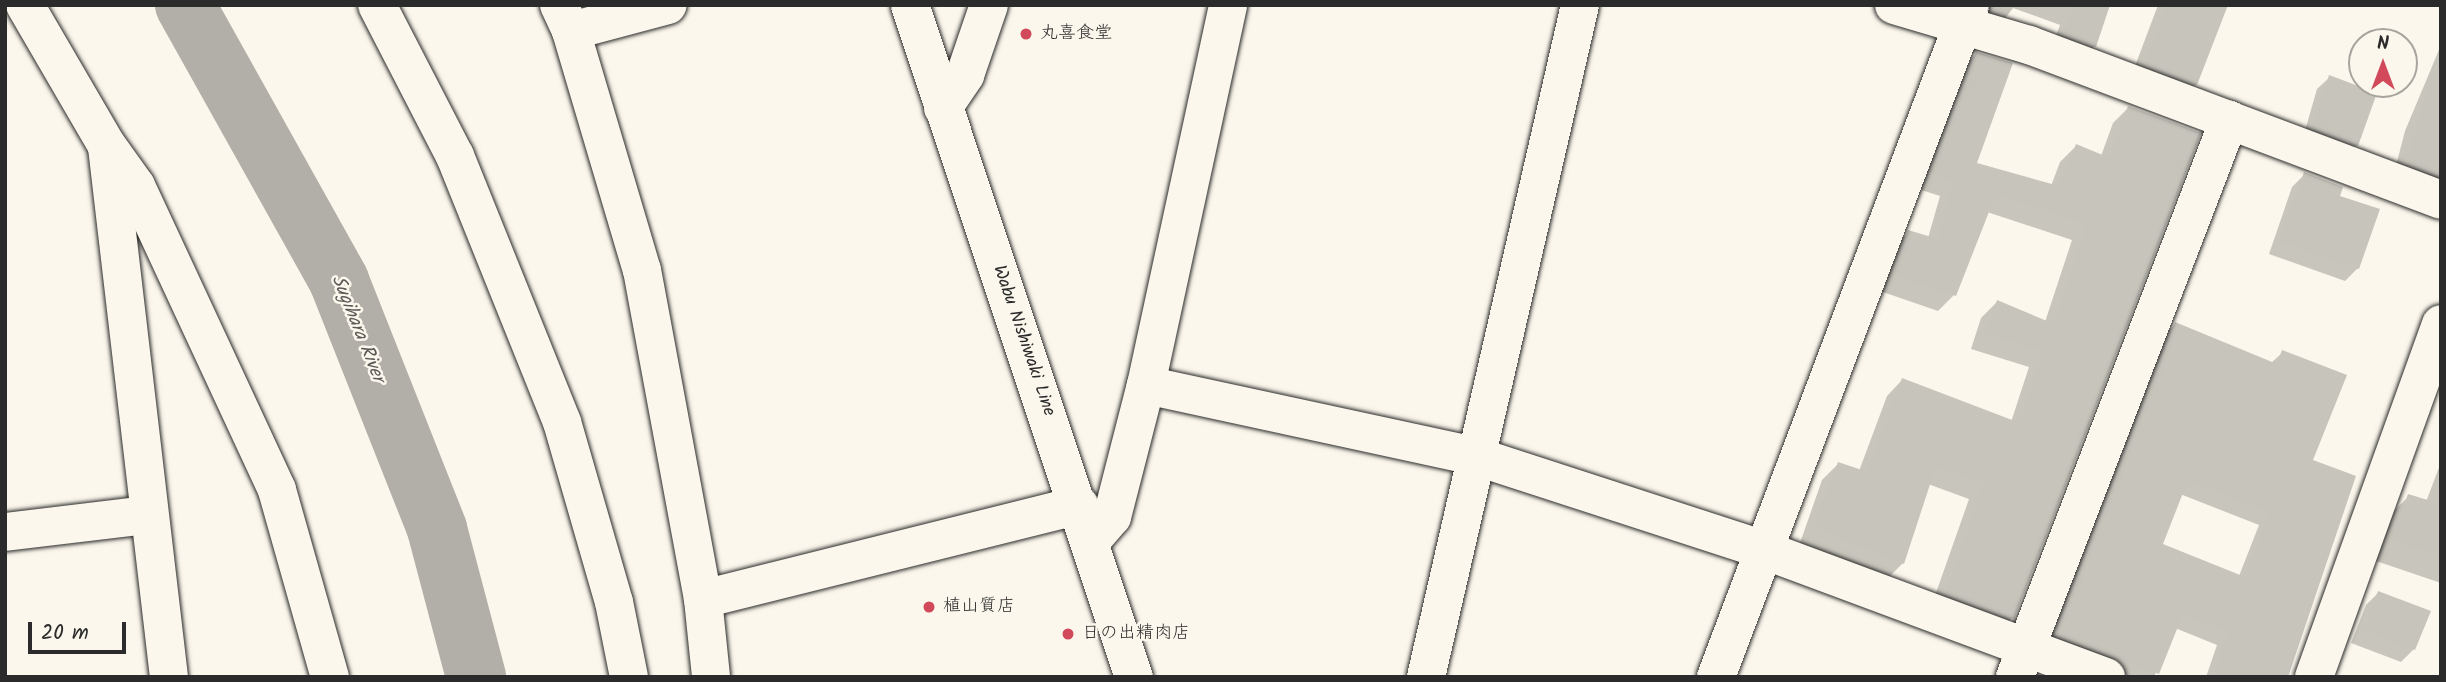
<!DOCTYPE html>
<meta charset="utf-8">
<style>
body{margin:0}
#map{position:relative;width:2446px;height:682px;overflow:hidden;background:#fbf7ec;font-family:Kalam,"Klee One",sans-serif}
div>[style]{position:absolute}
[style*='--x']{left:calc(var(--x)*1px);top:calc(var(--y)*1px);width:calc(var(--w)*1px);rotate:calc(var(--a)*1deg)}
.shadow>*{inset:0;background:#0003}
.river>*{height:60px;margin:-30px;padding:0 30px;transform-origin:30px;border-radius:30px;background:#b1afa7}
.building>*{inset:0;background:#c7c4bc}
.roads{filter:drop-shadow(0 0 2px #2b2b2b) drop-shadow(0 0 2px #2b2b2b)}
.street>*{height:38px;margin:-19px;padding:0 19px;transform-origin:19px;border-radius:19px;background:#fbf7ec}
.secondary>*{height:38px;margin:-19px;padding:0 19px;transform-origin:19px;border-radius:19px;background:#fbf7ec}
.dots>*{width:19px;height:19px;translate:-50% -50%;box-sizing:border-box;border:4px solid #fbf7ec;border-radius:50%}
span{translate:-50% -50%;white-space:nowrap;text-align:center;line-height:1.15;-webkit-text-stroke:5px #fbf7ec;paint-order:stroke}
.poi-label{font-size:18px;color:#2b2b2b}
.left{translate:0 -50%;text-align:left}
.street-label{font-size:18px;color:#2b2b2b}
.water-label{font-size:19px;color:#5a5956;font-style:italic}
.frame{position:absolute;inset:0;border:7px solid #2b2b2b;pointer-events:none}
.north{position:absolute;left:2348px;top:28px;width:70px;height:70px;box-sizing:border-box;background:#fbf7ec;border:2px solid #a8a59f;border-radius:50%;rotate:0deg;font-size:19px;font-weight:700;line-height:28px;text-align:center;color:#2b2b2b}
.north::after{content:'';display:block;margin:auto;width:24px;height:32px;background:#d1495b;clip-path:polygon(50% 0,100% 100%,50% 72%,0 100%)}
.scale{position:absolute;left:28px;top:622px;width:98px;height:32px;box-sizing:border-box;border:4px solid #2b2b2b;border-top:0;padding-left:9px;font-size:21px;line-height:24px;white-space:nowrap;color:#2b2b2b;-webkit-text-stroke:5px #fbf7ec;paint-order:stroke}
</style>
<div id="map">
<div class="shadow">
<i style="clip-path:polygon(1974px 5px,2109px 5px,2095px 46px,2082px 59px,2052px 47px,2060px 25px,2013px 8px,1997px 29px)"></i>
<i style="clip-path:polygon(2158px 5px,2227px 5px,2196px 84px,2179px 101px,2129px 82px)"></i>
<i style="clip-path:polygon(2441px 45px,2441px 207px,2392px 181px,2405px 131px)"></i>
<i style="clip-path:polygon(1976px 54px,1974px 164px,2051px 186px,2060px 162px,2076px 146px,2101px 156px,2113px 123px,2128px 108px,2198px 134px,2012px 618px,1996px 634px,1930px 610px,1969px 499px,1928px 484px,1903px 563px,1887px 579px,1800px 543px,1822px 480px,1838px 464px,1859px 471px,1887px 396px,1902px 380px,2011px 422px,2029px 367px,1971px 349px,1981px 318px,1997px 302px,2045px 322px,2072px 240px,1987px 212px,1954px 295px,1938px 311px,1877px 290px,1893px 248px,1909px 232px,1928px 238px,1940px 196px,1915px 188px,1960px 70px)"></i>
<i style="clip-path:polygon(2330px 77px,2357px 145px,2344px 157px,2302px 141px,2317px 89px)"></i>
<i style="clip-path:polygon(2305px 174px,2338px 197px,2358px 268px,2345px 281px,2269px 254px,2292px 187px)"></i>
<i style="clip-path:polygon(evenodd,2175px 324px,2271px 363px,2283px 352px,2311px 461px,2286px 677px,2206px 677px,2217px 645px,2175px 628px,2154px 677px,2121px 677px,2043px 647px,2163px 337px,2175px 324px,2180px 494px,2259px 525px,2239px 576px,2161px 545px,2180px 494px)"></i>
<i style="clip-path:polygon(2441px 462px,2441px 583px,2373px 560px,2388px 517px,2409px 496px,2426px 502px)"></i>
<i style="clip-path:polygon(2378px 593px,2414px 649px,2401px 662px,2351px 643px,2366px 605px)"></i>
</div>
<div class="river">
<i style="--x:185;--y:5;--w:316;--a:60.8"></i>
<i style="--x:339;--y:281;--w:267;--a:68.4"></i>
<i style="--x:437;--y:529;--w:153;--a:75.2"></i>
</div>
<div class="building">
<i style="clip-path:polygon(2073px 5px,2110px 5px,2096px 47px,2063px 34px)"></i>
<i style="clip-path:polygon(2168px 5px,2228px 5px,2197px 85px,2144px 65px)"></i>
<i style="clip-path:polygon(1976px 52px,2013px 63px,1977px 163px,2059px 186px,2076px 144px,2110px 158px,2128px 106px,2201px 133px,2014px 619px,1945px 594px,1984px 483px,1936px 466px,1904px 564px,1814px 527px,1838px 462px,1868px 472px,1902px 378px,2020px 423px,2043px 351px,1985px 333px,1997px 300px,2054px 324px,2087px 224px,1996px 194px,1956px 296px,1892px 274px,1908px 230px,1938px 239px,1954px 181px,1930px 173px)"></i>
<i style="clip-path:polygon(2432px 71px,2441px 72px,2441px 177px,2407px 164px)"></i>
<i style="clip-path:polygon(2329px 75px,2377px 93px,2358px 146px,2313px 129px)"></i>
<i style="clip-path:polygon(2304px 172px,2343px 187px,2340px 196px,2380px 209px,2359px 269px,2280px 241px)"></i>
<i style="clip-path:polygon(evenodd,2175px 322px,2277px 364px,2282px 350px,2347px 375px,2313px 460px,2356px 476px,2288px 677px,2213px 677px,2228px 632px,2183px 614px,2159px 674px,2055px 635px,2175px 322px,2188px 480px,2270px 512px,2245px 577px,2163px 544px,2188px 480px)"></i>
<i style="clip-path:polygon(2408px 494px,2441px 504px,2441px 556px,2392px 539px)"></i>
<i style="clip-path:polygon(2378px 591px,2431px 611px,2415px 650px,2363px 630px)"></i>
</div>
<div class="roads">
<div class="street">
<i style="--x:25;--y:5;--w:161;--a:59.8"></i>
<i style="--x:106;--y:144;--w:52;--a:54.5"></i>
<i style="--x:136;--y:186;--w:335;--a:65.1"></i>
<i style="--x:277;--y:490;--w:194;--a:74.2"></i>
<i style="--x:377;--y:5;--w:170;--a:62.7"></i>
<i style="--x:455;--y:156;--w:287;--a:68.1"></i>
<i style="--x:562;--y:422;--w:187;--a:73.9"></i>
<i style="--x:614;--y:602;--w:76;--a:78.7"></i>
<i style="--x:559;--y:5;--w:29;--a:65"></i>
<i style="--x:571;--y:31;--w:249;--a:73.5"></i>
<i style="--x:642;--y:270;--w:335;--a:79.5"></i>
<i style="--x:703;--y:599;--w:78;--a:84.1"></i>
<i style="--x:1894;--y:5;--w:141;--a:16.5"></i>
<i style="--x:2029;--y:45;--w:440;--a:20.6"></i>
<i style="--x:571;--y:31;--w:100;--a:-15"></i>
<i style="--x:943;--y:108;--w:40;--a:-56"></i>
<i style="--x:965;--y:75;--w:74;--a:-71.1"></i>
<i style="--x:107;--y:147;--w:534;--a:83.33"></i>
<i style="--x:1146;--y:385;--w:340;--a:12.2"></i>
<i style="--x:1478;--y:457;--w:301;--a:18"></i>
<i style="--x:1764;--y:550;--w:365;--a:20.4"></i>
<i style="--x:5;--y:532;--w:144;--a:-6.8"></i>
<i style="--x:1091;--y:541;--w:32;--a:-49"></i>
<i style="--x:1112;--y:517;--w:136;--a:-75.6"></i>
<i style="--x:1146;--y:385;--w:389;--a:-77.8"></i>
<i style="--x:703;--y:599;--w:388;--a:-14"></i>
<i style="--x:1426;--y:677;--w:689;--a:-77.09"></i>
<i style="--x:1716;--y:677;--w:718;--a:-69.29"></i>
<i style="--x:2015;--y:677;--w:597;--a:-68.98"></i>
<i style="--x:2314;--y:677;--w:375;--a:-70.2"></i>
</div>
<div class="secondary">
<i style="--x:910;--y:5;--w:708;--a:71.57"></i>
</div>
</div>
<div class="dots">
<i style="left:1026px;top:34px;background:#d1495b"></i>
<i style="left:929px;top:607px;background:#d1495b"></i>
<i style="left:1068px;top:634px;background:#d1495b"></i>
</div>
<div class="poi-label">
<span class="left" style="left:1040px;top:34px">丸喜食堂</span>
<span class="left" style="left:943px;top:607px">植山質店</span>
<span class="left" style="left:1082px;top:634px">日の出精肉店</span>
</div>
<div class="street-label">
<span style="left:1023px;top:341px;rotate:71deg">Wabu Nishiwaki Line</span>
</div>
<div class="water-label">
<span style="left:357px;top:329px;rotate:68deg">Sugihara River</span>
</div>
<div class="frame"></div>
<div class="north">N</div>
<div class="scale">20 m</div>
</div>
